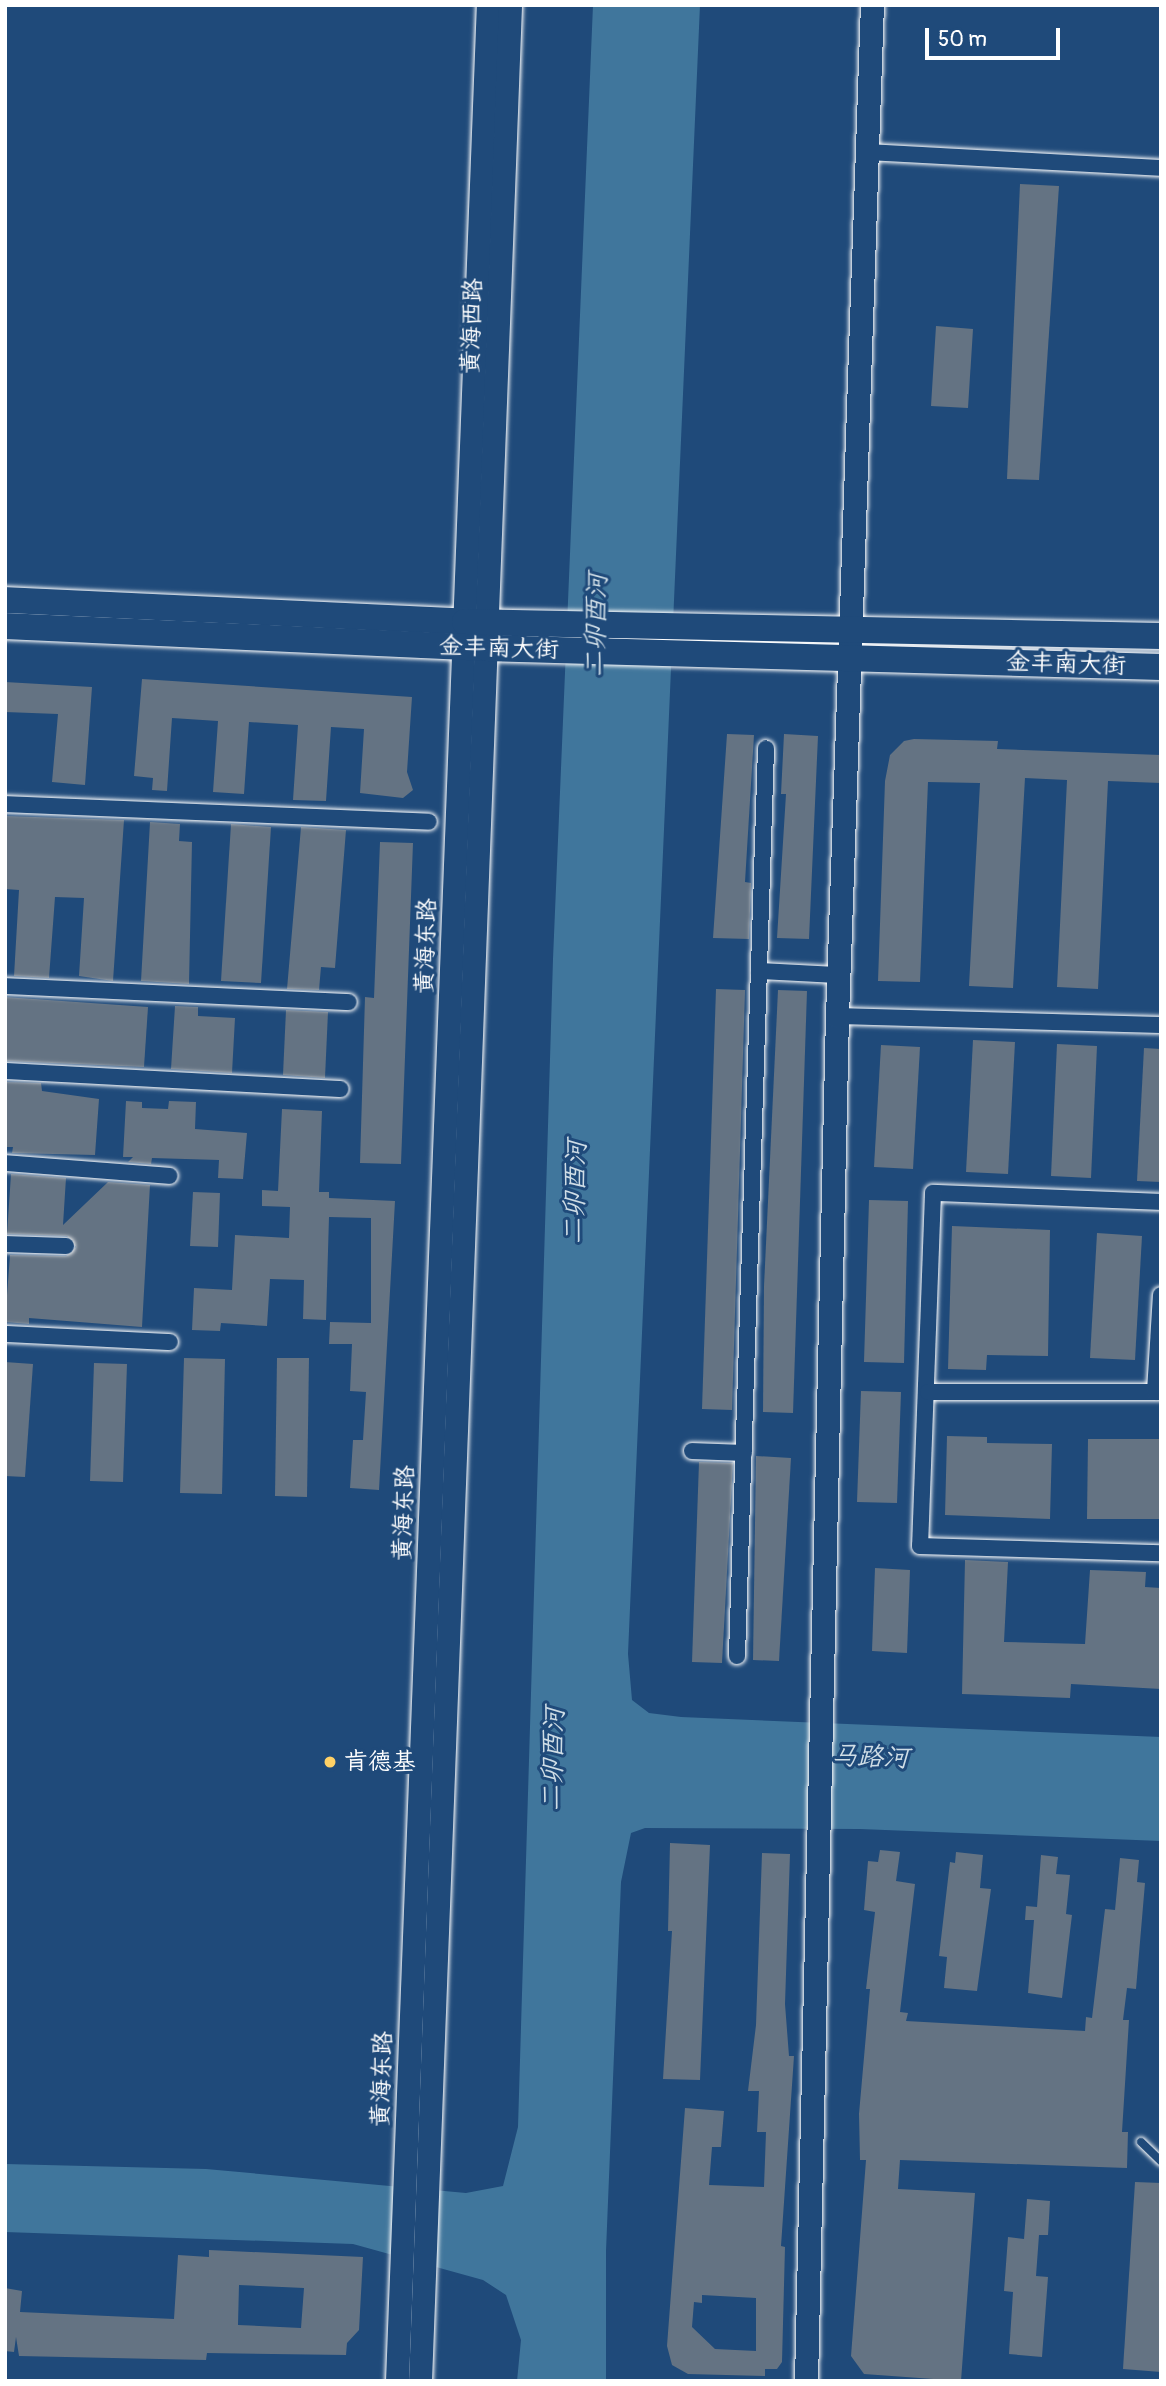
<!DOCTYPE html>
<meta charset="utf-8">
<style>
body{margin:0}
#map{position:relative;width:1166px;height:2386px;overflow:hidden;background:#1f4a7a;font-family:Pangolin,"LXGW WenKai TC",sans-serif}
div>[style]{position:absolute}
[style*='--x']{left:calc(var(--x)*1px);top:calc(var(--y)*1px);width:calc(var(--w)*1px);rotate:calc(var(--a)*1deg)}
.water>*{inset:0;background:#40769c}
.building>*{inset:0;background:#647383}
.roads{filter:drop-shadow(0 0 2px #fff) drop-shadow(0 0 2px #fff)}
.lane>*{height:8px;margin:-4px;padding:0 4px;transform-origin:4px;border-radius:4px;background:#1f4a7a}
.street>*{height:16px;margin:-8px;padding:0 8px;transform-origin:8px;border-radius:8px;background:#1f4a7a}
.secondary>*{height:23px;margin:-11.5px;padding:0 11.5px;transform-origin:11.5px;border-radius:11.5px;background:#1f4a7a}
.primary>*{height:26px;margin:-13px;padding:0 13px;transform-origin:13px;border-radius:13px;background:#1f4a7a}
.dots>*{width:19px;height:19px;translate:-50% -50%;box-sizing:border-box;border:4px solid #1f4a7a;border-radius:50%}
span{translate:-50% -50%;white-space:nowrap;text-align:center;line-height:1.15;-webkit-text-stroke:6px #1f4a7a;paint-order:stroke}
.street-label{font-size:24px;color:#fff}
.poi-label{font-size:24px;color:#fff}
.left{translate:0 -50%;text-align:left}
.water-label{font-size:26px;color:#cfdde6;font-style:italic}
.frame{position:absolute;inset:0;border:7px solid #fff;pointer-events:none}
.scale{position:absolute;left:925px;top:28px;width:135px;height:32px;box-sizing:border-box;border:4px solid #fff;border-top:0;padding-left:9px;font-size:21px;line-height:24px;white-space:nowrap;color:#fff;-webkit-text-stroke:5px #1f4a7a;paint-order:stroke}
</style>
<div id="map">
<div class="water">
<i style="clip-path:polygon(593px 5px,700px 5px,628px 1654px,632px 1700px,649px 1713px,681px 1717px,1161px 1737px,1161px 1841px,860px 1829px,645px 1828px,631px 1833px,621px 1882px,606px 2251px,606px 2381px,517px 2381px,521px 2340px,506px 2295px,483px 2280px,353px 2244px,5px 2232px,5px 2164px,206px 2169px,466px 2193px,503px 2186px,518px 2127px,553px 959px)"></i>
</div>
<div class="building">
<i style="clip-path:polygon(1020px 184px,1059px 186px,1039px 480px,1007px 479px)"></i>
<i style="clip-path:polygon(936px 326px,973px 329px,968px 408px,931px 406px)"></i>
<i style="clip-path:polygon(142px 679px,412px 697px,407px 772px,413px 790px,403px 798px,360px 793px,364px 729px,331px 727px,326px 801px,293px 800px,298px 725px,249px 722px,244px 794px,213px 792px,218px 721px,172px 718px,167px 791px,152px 790px,153px 778px,134px 776px)"></i>
<i style="clip-path:polygon(5px 682px,92px 687px,85px 785px,52px 782px,58px 714px,5px 712px)"></i>
<i style="clip-path:polygon(727px 734px,754px 735px,745px 882px,751px 883px,749px 939px,713px 938px)"></i>
<i style="clip-path:polygon(784px 734px,818px 736px,809px 939px,777px 938px,786px 794px,781px 794px)"></i>
<i style="clip-path:polygon(914px 739px,998px 741px,997px 749px,1161px 755px,1161px 783px,1108px 781px,1098px 989px,1057px 987px,1067px 780px,1025px 778px,1013px 988px,969px 986px,980px 783px,928px 782px,920px 982px,878px 981px,885px 781px,890px 755px,904px 741px)"></i>
<i style="clip-path:polygon(5px 816px,124px 820px,113px 981px,79px 976px,84px 898px,55px 897px,49px 978px,14px 976px,19px 890px,5px 889px)"></i>
<i style="clip-path:polygon(150px 822px,180px 824px,179px 841px,192px 842px,189px 984px,141px 981px)"></i>
<i style="clip-path:polygon(231px 824px,271px 827px,261px 983px,221px 981px)"></i>
<i style="clip-path:polygon(301px 827px,346px 830px,335px 968px,321px 967px,319px 990px,287px 989px)"></i>
<i style="clip-path:polygon(380px 842px,413px 843px,401px 1164px,360px 1163px,365px 997px,374px 998px)"></i>
<i style="clip-path:polygon(716px 989px,745px 990px,732px 1410px,702px 1409px)"></i>
<i style="clip-path:polygon(778px 990px,807px 991px,793px 1413px,763px 1412px,764px 1286px)"></i>
<i style="clip-path:polygon(5px 997px,148px 1007px,144px 1067px,5px 1061px)"></i>
<i style="clip-path:polygon(175px 1006px,198px 1007px,198px 1016px,235px 1018px,232px 1073px,171px 1069px)"></i>
<i style="clip-path:polygon(286px 1010px,328px 1012px,325px 1078px,283px 1075px)"></i>
<i style="clip-path:polygon(973px 1040px,1015px 1042px,1008px 1174px,966px 1172px)"></i>
<i style="clip-path:polygon(1057px 1044px,1097px 1046px,1091px 1178px,1051px 1176px)"></i>
<i style="clip-path:polygon(881px 1045px,920px 1047px,913px 1169px,874px 1167px)"></i>
<i style="clip-path:polygon(1144px 1048px,1161px 1049px,1161px 1182px,1137px 1181px)"></i>
<i style="clip-path:polygon(5px 1082px,41px 1083px,42px 1091px,99px 1099px,95px 1155px,12px 1153px,13px 1147px,5px 1147px)"></i>
<i style="clip-path:polygon(126px 1101px,142px 1102px,142px 1108px,168px 1109px,169px 1101px,196px 1102px,195px 1129px,247px 1133px,243px 1179px,218px 1178px,219px 1160px,152px 1158px,151px 1164px,128px 1162px,133px 1157px,123px 1157px)"></i>
<i style="clip-path:polygon(282px 1109px,322px 1111px,319px 1192px,329px 1192px,329px 1198px,395px 1201px,379px 1490px,350px 1488px,353px 1440px,363px 1440px,366px 1392px,350px 1391px,352px 1344px,329px 1344px,330px 1322px,371px 1323px,371px 1218px,329px 1217px,326px 1320px,303px 1319px,304px 1280px,270px 1279px,267px 1326px,221px 1323px,220px 1331px,192px 1330px,194px 1288px,232px 1290px,235px 1235px,289px 1238px,290px 1207px,262px 1206px,262px 1190px,278px 1191px)"></i>
<i style="clip-path:polygon(11px 1174px,66px 1178px,63px 1225px,108px 1182px,150px 1185px,142px 1327px,29px 1318px,29px 1324px,5px 1322px,10px 1255px,66px 1256px,76px 1247px,67px 1236px,7px 1234px)"></i>
<i style="clip-path:polygon(193px 1192px,220px 1193px,218px 1247px,190px 1246px)"></i>
<i style="clip-path:polygon(869px 1200px,908px 1201px,904px 1363px,864px 1362px)"></i>
<i style="clip-path:polygon(952px 1226px,1050px 1230px,1048px 1356px,987px 1355px,986px 1370px,948px 1369px)"></i>
<i style="clip-path:polygon(1097px 1233px,1142px 1236px,1135px 1360px,1090px 1358px)"></i>
<i style="clip-path:polygon(184px 1358px,225px 1359px,222px 1494px,180px 1493px)"></i>
<i style="clip-path:polygon(277px 1358px,309px 1358px,307px 1497px,275px 1496px)"></i>
<i style="clip-path:polygon(5px 1362px,33px 1364px,25px 1477px,5px 1476px)"></i>
<i style="clip-path:polygon(94px 1363px,127px 1364px,123px 1482px,90px 1481px)"></i>
<i style="clip-path:polygon(861px 1391px,901px 1392px,897px 1503px,857px 1502px)"></i>
<i style="clip-path:polygon(947px 1436px,987px 1437px,987px 1443px,1052px 1444px,1050px 1519px,945px 1515px)"></i>
<i style="clip-path:polygon(1088px 1439px,1161px 1439px,1161px 1519px,1087px 1519px)"></i>
<i style="clip-path:polygon(756px 1456px,791px 1458px,779px 1661px,753px 1660px)"></i>
<i style="clip-path:polygon(699px 1462px,733px 1463px,722px 1663px,692px 1662px)"></i>
<i style="clip-path:polygon(965px 1560px,1008px 1562px,1004px 1642px,1085px 1644px,1090px 1570px,1146px 1572px,1145px 1587px,1161px 1588px,1161px 1689px,1071px 1684px,1070px 1698px,962px 1694px)"></i>
<i style="clip-path:polygon(875px 1568px,910px 1570px,907px 1653px,872px 1651px)"></i>
<i style="clip-path:polygon(670px 1843px,710px 1845px,700px 2080px,663px 2079px,672px 1931px,668px 1931px)"></i>
<i style="clip-path:polygon(880px 1850px,900px 1852px,896px 1881px,915px 1884px,900px 2012px,908px 2013px,906px 2021px,1085px 2031px,1086px 2017px,1092px 2018px,1105px 1909px,1115px 1910px,1120px 1858px,1139px 1860px,1137px 1882px,1145px 1883px,1136px 1989px,1127px 1988px,1123px 2020px,1129px 2020px,1122px 2132px,1128px 2132px,1127px 2168px,900px 2160px,898px 2189px,975px 2193px,961px 2381px,864px 2374px,851px 2356px,866px 2160px,860px 2160px,859px 2114px,870px 1989px,866px 1989px,875px 1912px,864px 1910px,868px 1861px,878px 1862px)"></i>
<i style="clip-path:polygon(956px 1852px,983px 1855px,980px 1888px,991px 1889px,977px 1991px,944px 1988px,947px 1957px,939px 1956px,950px 1862px,955px 1863px)"></i>
<i style="clip-path:polygon(evenodd,762px 1853px,790px 1854px,785px 2004px,789px 2056px,794px 2056px,781px 2246px,785px 2247px,782px 2362px,777px 2369px,765px 2369px,765px 2376px,688px 2374px,672px 2365px,667px 2346px,685px 2108px,724px 2111px,721px 2147px,712px 2147px,709px 2185px,764px 2187px,766px 2132px,757px 2132px,759px 2091px,748px 2091px,756px 2025px,762px 1853px,702px 2295px,756px 2298px,756px 2351px,715px 2349px,692px 2327px,694px 2302px,702px 2303px,702px 2295px)"></i>
<i style="clip-path:polygon(1041px 1855px,1058px 1857px,1056px 1874px,1070px 1875px,1066px 1914px,1072px 1915px,1062px 1998px,1028px 1993px,1034px 1920px,1025px 1920px,1026px 1906px,1037px 1907px)"></i>
<i style="clip-path:polygon(1135px 2182px,1161px 2183px,1161px 2372px,1123px 2369px)"></i>
<i style="clip-path:polygon(1027px 2199px,1050px 2201px,1048px 2235px,1039px 2235px,1036px 2276px,1048px 2277px,1042px 2357px,1009px 2354px,1013px 2292px,1004px 2291px,1008px 2237px,1024px 2239px)"></i>
<i style="clip-path:polygon(evenodd,209px 2250px,363px 2257px,359px 2330px,347px 2343px,346px 2355px,207px 2353px,206px 2360px,19px 2356px,16px 2337px,14px 2352px,5px 2351px,5px 2288px,22px 2291px,20px 2312px,174px 2319px,178px 2255px,209px 2257px,209px 2250px,239px 2285px,304px 2288px,301px 2328px,238px 2325px,239px 2285px)"></i>
</div>
<div class="roads">
<div class="lane">
<i style="--x:1141;--y:2142;--w:28;--a:44"></i>
</div>
<div class="street">
<i style="--x:866;--y:152;--w:295;--a:3.1"></i>
<i style="--x:5;--y:804;--w:424;--a:2.4"></i>
<i style="--x:759;--y:971;--w:79;--a:2.9"></i>
<i style="--x:5;--y:986;--w:344;--a:2.7"></i>
<i style="--x:837;--y:1016;--w:324;--a:1.6"></i>
<i style="--x:5;--y:1071;--w:336;--a:3.1"></i>
<i style="--x:5;--y:1163;--w:165;--a:4.5"></i>
<i style="--x:1161;--y:1202;--w:228;--a:-177.7"></i>
<i style="--x:933;--y:1193;--w:353;--a:92.1"></i>
<i style="--x:920;--y:1546;--w:241;--a:1.7"></i>
<i style="--x:5;--y:1244;--w:61;--a:1.9"></i>
<i style="--x:5;--y:1334;--w:165;--a:2.8"></i>
<i style="--x:928;--y:1392;--w:233;--a:0"></i>
<i style="--x:1155;--y:1392;--w:97;--a:-86.5"></i>
<i style="--x:692;--y:1451;--w:52;--a:2.2"></i>
<i style="--x:737;--y:1656;--w:908;--a:-88.17"></i>
</div>
<div class="secondary">
<i style="--x:397;--y:2381;--w:2378;--a:-87.81"></i>
<i style="--x:420;--y:2381;--w:2378;--a:-87.83"></i>
<i style="--x:806;--y:2381;--w:1365;--a:-88.7"></i>
<i style="--x:837;--y:1016;--w:1012;--a:-88.02"></i>
</div>
<div class="primary">
<i style="--x:5;--y:600;--w:461;--a:2.7"></i>
<i style="--x:465;--y:622;--w:696;--a:1.15"></i>
<i style="--x:5;--y:626;--w:483;--a:2.6"></i>
<i style="--x:487;--y:648;--w:674;--a:1.61"></i>
</div>
</div>
<div class="dots">
<i style="left:330px;top:1762px;background:#ffd166"></i>
</div>
<div class="street-label">
<span style="left:472px;top:326px;rotate:-88deg">黄海西路</span>
<span style="left:499px;top:648px;rotate:2deg">金丰南大街</span>
<span style="left:1066px;top:664px;rotate:2deg">金丰南大街</span>
<span style="left:426px;top:946px;rotate:-88deg">黄海东路</span>
<span style="left:404px;top:1513px;rotate:-88deg">黄海东路</span>
<span style="left:382px;top:2079px;rotate:-88deg">黄海东路</span>
</div>
<div class="poi-label">
<span class="left" style="left:344px;top:1762px">肯德基</span>
</div>
<div class="water-label">
<span style="left:597px;top:625px;rotate:-88deg">二卯酉河</span>
<span style="left:576px;top:1192px;rotate:-88deg">二卯酉河</span>
<span style="left:870px;top:1758px;rotate:2deg">马路河</span>
<span style="left:554px;top:1759px;rotate:-88deg">二卯酉河</span>
</div>
<div class="frame"></div>
<div class="scale">50 m</div>
</div>
